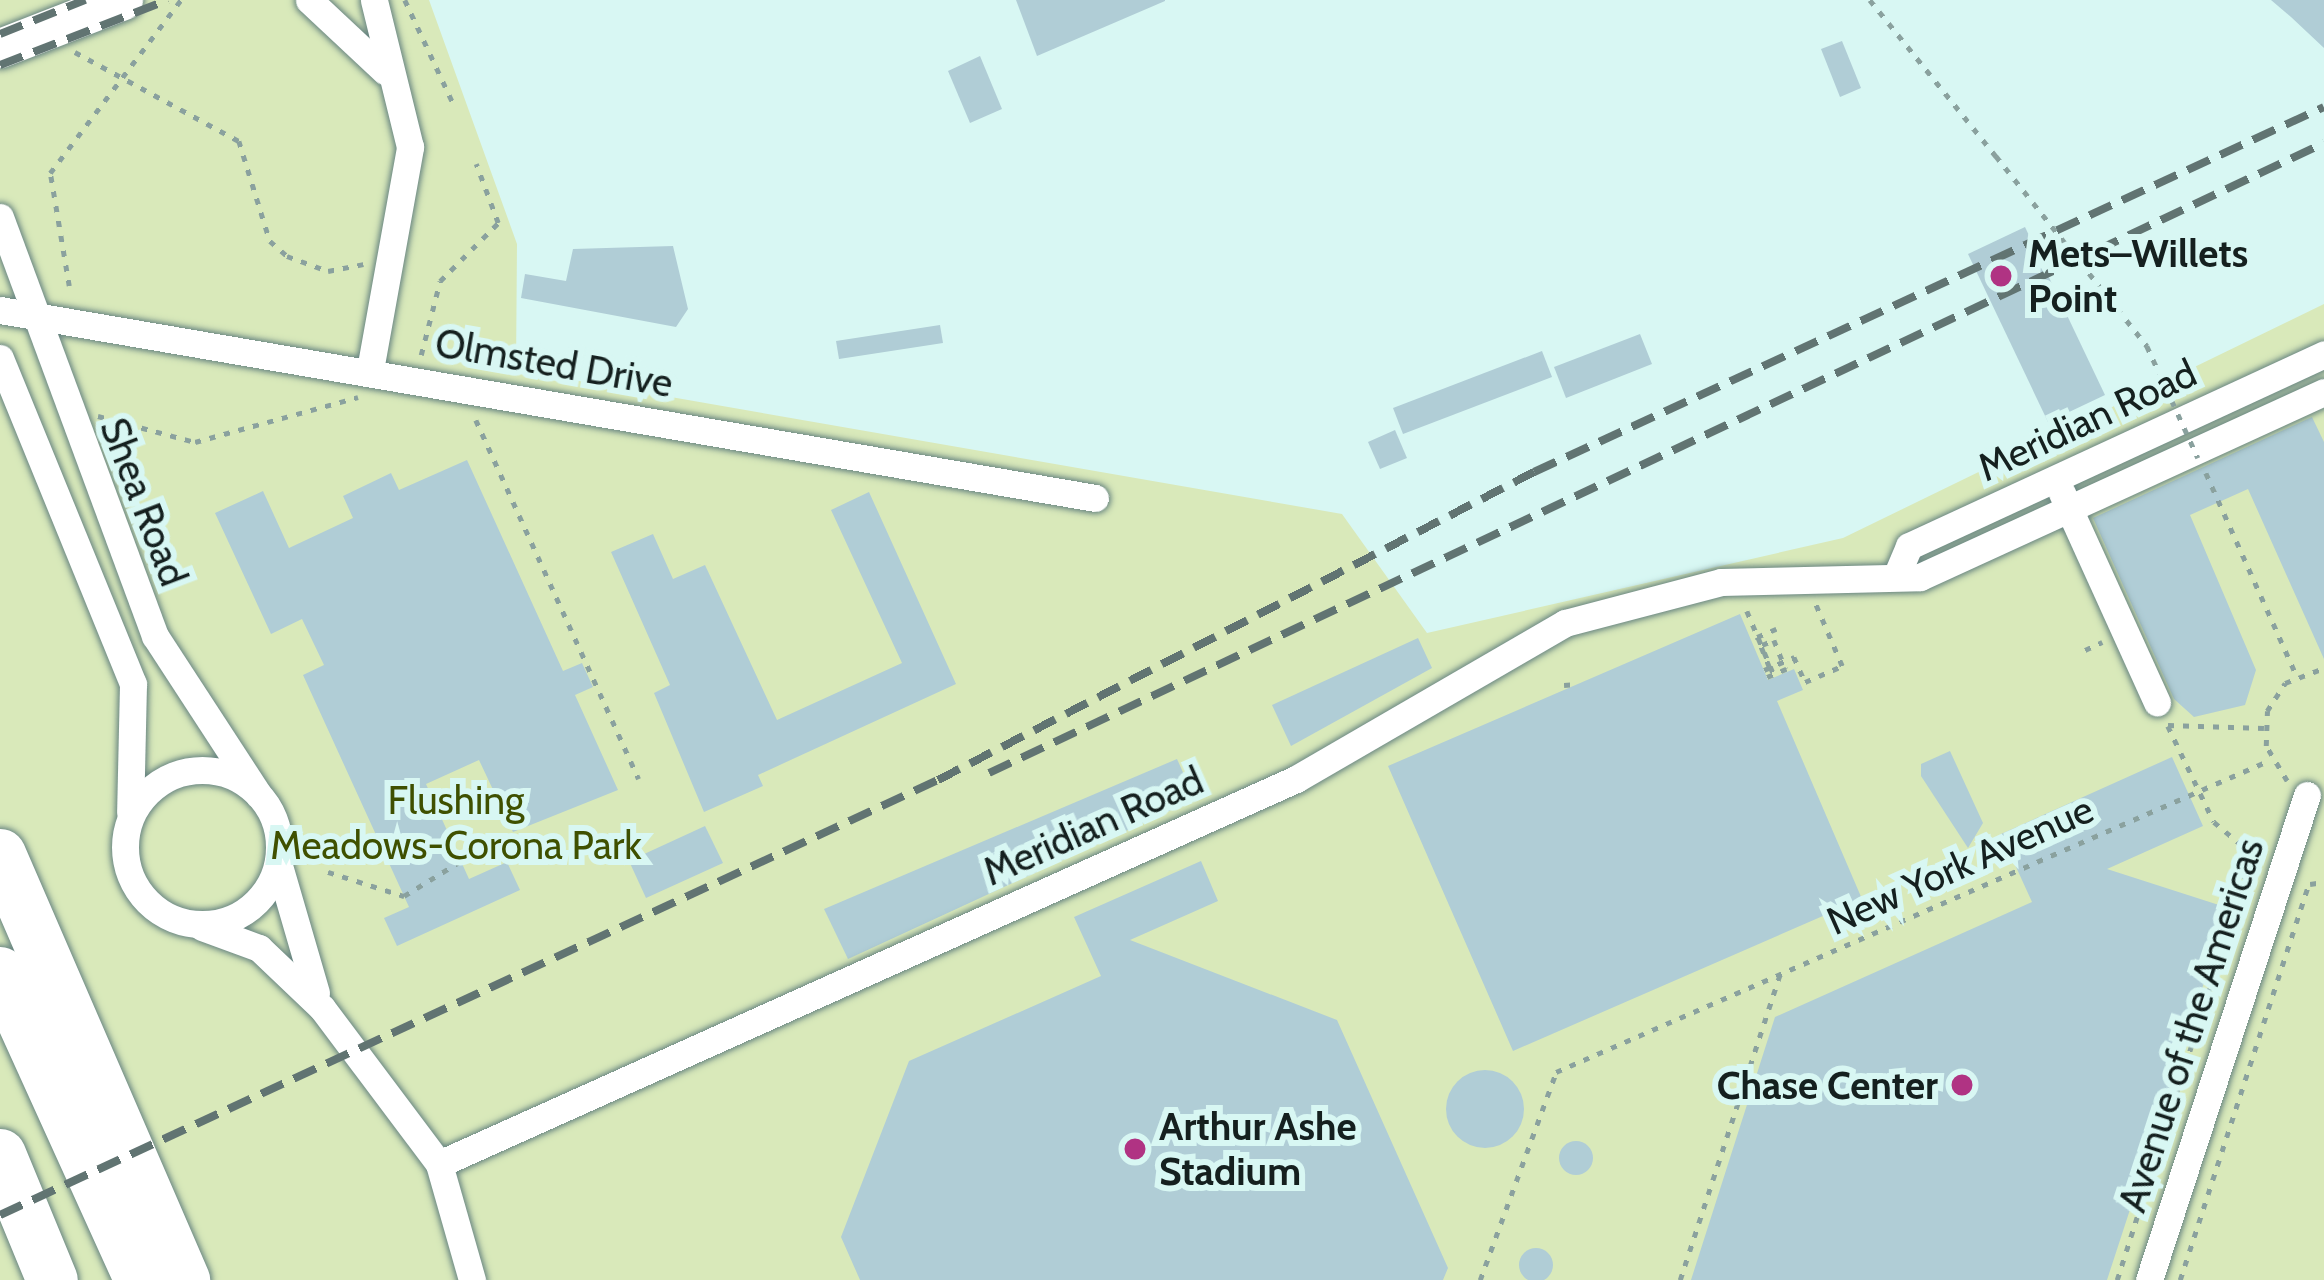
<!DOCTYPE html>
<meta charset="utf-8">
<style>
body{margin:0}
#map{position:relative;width:2324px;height:1280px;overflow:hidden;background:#d8f7f3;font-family:Cabin,sans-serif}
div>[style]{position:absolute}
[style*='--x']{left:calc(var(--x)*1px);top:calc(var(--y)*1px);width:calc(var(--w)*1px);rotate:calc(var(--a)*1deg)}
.green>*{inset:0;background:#d9e9ba}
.building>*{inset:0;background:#b0cdd6}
.round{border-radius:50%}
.path>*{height:4.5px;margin-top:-2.25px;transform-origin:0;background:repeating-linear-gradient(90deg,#8aa19e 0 6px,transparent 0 15px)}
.roads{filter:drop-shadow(0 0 3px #688581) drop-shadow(0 0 3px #688581)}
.street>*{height:27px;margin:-13.5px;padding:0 13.5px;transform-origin:13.5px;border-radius:13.5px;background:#fff}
.street>.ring{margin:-13.5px;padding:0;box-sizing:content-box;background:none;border:27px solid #fff;border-radius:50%}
.secondary>*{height:39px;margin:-19.5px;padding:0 19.5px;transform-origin:19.5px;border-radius:19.5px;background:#fff}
.highway>*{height:51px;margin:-25.5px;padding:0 25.5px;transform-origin:25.5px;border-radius:25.5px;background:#fff}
.rail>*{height:8px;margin-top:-4px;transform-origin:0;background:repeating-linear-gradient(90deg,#617472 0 24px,transparent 0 36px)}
.path-bridge>*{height:4.5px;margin-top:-2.25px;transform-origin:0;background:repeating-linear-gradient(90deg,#8aa19e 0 6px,transparent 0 15px)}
.dots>*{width:33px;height:33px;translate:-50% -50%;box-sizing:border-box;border:6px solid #d8f7f3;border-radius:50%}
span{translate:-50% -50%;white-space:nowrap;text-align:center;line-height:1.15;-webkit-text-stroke:12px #d8f7f3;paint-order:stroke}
.poi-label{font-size:39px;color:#15201f;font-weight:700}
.left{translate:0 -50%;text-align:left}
.right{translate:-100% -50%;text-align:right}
.street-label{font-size:39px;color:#15201f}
.park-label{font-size:39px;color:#3f5000}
</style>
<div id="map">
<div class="green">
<i style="clip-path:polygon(0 0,429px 0,517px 244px,516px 370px,1342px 514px,1427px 633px,1843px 538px,2324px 304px,2324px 1280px,0 1280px)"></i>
</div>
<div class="building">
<i style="clip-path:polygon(1016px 0,1165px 0,1165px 1px,1037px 56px)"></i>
<i style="clip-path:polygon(2271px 0,2324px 0,2324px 48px,2291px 17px)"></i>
<i style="clip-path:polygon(1842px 41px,1861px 88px,1840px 97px,1821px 49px)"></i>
<i style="clip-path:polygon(980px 56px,1002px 109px,970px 123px,948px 71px)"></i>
<i style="clip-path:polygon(2025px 227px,2105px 395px,2048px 422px,1968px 254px)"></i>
<i style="clip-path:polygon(673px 246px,688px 309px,676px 327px,521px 298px,525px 274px,566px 281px,573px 249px)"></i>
<i style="clip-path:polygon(940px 325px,943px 343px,839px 359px,836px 341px)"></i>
<i style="clip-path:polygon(1640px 334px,1652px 364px,1566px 398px,1554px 367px)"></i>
<i style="clip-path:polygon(1542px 351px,1552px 377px,1403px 434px,1393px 408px)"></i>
<i style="clip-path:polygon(2312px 417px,2324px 442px,2324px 659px,2248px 489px,2190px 515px,2256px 670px,2245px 705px,2194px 717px,2174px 699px,2093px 518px)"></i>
<i style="clip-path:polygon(1395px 430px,1407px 458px,1380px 469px,1368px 442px)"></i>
<i style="clip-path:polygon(467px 460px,563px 671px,582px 663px,593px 687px,575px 695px,618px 790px,513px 832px,479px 760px,426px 784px,469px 879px,507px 862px,520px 890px,397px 946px,384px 918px,409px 907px,303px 675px,324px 665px,302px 619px,271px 634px,215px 513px,263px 491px,289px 548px,353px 518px,343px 496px,391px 473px,399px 490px)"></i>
<i style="clip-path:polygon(869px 492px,956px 684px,758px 775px,763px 786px,704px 812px,654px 693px,670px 685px,611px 552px,653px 534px,673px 579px,705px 565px,777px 720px,902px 663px,831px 510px)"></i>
<i style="clip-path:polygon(1740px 614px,1768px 680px,1794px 669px,1803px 690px,1777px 701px,1862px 899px,1513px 1051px,1388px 766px)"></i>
<i style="clip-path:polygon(1418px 638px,1432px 668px,1291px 746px,1272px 705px)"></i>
<i style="clip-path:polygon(1950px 751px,1983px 823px,1968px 848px,1921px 776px,1921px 764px)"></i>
<i style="clip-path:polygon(2172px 757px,2203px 826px,2107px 869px,2222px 906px,2218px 940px,2107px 1280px,1691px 1280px,1775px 1017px,2032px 902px,2001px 834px)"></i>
<i style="clip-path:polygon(1177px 759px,1195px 799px,848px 959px,824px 909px)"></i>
<i style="clip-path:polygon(705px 826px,723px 863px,646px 898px,629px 861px)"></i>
<i style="clip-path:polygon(1201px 861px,1218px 901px,1130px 940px,1337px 1020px,1448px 1268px,1443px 1280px,860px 1280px,841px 1237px,909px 1061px,1101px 976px,1074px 917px)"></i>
<i class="round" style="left:1446px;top:1070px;width:78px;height:78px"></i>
<i class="round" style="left:1559px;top:1141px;width:34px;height:34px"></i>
<i class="round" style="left:1519px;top:1248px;width:34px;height:34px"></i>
</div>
<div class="path">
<i style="--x:405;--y:0;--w:118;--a:65"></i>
<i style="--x:1870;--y:0;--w:201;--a:51.1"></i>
<i style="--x:75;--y:52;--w:187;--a:28.5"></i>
<i style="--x:239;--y:141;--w:105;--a:72.8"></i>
<i style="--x:270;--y:241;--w:23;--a:41"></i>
<i style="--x:287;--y:256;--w:44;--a:20.1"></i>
<i style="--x:328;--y:271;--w:36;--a:-11"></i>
<i style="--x:2039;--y:257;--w:31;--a:-25"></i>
<i style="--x:69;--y:286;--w:115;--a:-99.5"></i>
<i style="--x:50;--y:173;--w:217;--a:-52.9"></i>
<i style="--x:421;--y:355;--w:76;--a:-75.6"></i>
<i style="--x:440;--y:281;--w:82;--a:-45"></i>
<i style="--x:498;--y:223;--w:63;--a:-110.4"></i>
<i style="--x:98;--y:416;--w:100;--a:15"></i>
<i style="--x:195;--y:442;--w:169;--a:-15.4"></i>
<i style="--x:476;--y:420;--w:394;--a:65.6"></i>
<i style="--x:2206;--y:473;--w:222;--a:65.9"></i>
<i style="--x:1762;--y:645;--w:13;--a:-23"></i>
<i style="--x:2085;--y:650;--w:19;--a:-25"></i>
<i style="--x:1769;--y:667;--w:32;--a:-112"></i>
<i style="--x:1757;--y:637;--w:21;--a:-23"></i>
<i style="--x:1764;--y:670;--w:33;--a:-23"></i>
<i style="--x:1794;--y:657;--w:27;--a:66"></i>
<i style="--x:1805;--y:682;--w:40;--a:-23.4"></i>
<i style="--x:1842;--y:666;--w:69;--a:-113.2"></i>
<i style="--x:1767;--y:677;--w:21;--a:-23"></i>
<i style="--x:1564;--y:685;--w:13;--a:-4"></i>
<i style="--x:2168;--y:725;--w:96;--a:1.8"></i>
<i style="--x:2168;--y:726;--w:106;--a:64.4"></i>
<i style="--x:2214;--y:822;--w:62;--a:39.8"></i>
<i style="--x:2287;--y:781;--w:41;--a:-121"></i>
<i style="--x:2266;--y:746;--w:35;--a:-88"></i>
<i style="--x:2267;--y:711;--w:33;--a:-57"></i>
<i style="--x:2285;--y:683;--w:42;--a:-21"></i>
<i style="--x:328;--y:872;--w:80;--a:17.5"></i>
<i style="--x:404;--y:896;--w:65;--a:-31.7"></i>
<i style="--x:459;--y:862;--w:54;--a:-17.1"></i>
<i style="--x:511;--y:846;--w:17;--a:28"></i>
<i style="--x:2310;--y:884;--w:14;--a:-8"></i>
<i style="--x:1480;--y:1280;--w:221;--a:-69.9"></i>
<i style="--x:1556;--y:1072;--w:779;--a:-23.6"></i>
<i style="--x:1680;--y:1280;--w:322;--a:-71.9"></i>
<i style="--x:2117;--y:1280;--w:446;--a:-72.4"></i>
<i style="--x:2180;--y:1280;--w:416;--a:-72"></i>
</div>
<div class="roads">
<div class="street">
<i style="--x:309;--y:0;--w:104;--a:43.1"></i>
<i style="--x:0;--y:217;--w:447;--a:69.7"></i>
<i style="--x:155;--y:636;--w:189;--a:56.9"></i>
<i style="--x:0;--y:310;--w:1111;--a:9.74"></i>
<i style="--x:0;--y:358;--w:352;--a:67.8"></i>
<i style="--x:133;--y:684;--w:128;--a:91.3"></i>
<i style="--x:370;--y:370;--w:227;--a:-79.8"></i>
<i style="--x:410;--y:147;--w:151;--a:-103.8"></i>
<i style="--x:2062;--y:493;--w:230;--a:65.6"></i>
<i style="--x:1898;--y:572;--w:28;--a:-67"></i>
<i style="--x:1909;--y:546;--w:457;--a:-24.8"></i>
<i class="ring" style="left:125px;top:770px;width:127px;height:127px"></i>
<i style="--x:278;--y:862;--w:136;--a:73.8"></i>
<i style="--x:202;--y:927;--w:61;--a:20.2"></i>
<i style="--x:259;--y:948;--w:87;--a:43.6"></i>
<i style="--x:322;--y:1008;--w:195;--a:53.1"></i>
<i style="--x:439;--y:1164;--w:121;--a:74.1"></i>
<i style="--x:439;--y:1164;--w:940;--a:-24.19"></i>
<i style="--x:1296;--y:779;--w:311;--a:-30.1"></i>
<i style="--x:1565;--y:623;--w:161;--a:-14.7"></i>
<i style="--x:1721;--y:582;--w:199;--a:-1.4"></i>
<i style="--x:1920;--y:577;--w:444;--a:-24.6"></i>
<i style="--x:2149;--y:1280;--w:510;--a:-71.96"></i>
</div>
<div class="secondary">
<i style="--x:0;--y:48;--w:132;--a:-21.3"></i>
</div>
<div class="highway">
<i style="--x:0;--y:854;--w:464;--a:66.6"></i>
<i style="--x:0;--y:972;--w:338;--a:65.6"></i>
<i style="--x:0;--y:1154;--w:136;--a:67.6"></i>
</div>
</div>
<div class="rail">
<i style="--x:0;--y:34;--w:92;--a:-21.8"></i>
<i style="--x:0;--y:65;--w:180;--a:-21.2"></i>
<i style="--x:989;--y:773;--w:1476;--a:-25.26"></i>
<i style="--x:0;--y:1215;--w:1034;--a:-24.88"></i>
<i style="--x:938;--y:780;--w:671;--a:-27.33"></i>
<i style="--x:1534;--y:472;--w:870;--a:-24.8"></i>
</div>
<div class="path-bridge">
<i style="--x:1996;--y:156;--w:243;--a:51.5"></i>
<i style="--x:2147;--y:346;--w:123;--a:65.5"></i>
<i style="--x:1747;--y:611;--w:69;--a:67.1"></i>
<i style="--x:1774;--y:640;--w:31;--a:68"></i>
</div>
<div class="dots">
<i style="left:2001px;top:276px;background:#b03383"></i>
<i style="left:1962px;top:1085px;background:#b03383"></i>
<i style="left:1135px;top:1149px;background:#b03383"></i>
</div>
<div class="poi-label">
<span class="left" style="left:2028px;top:276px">Mets–Willets<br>Point</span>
<span class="right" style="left:1938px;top:1085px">Chase Center</span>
<span class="left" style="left:1159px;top:1149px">Arthur Ashe<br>Stadium</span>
</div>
<div class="street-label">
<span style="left:554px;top:363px;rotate:10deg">Olmsted Drive</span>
<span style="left:2087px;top:420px;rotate:-25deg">Meridian Road</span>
<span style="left:144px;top:502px;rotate:69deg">Shea Road</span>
<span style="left:1093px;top:826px;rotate:-24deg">Meridian Road</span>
<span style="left:1960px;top:865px;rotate:-24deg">New York Avenue</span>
<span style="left:2191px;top:1025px;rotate:-72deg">Avenue of the Americas</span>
</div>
<div class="park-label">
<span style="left:456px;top:823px">Flushing<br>Meadows-Corona Park</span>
</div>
</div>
